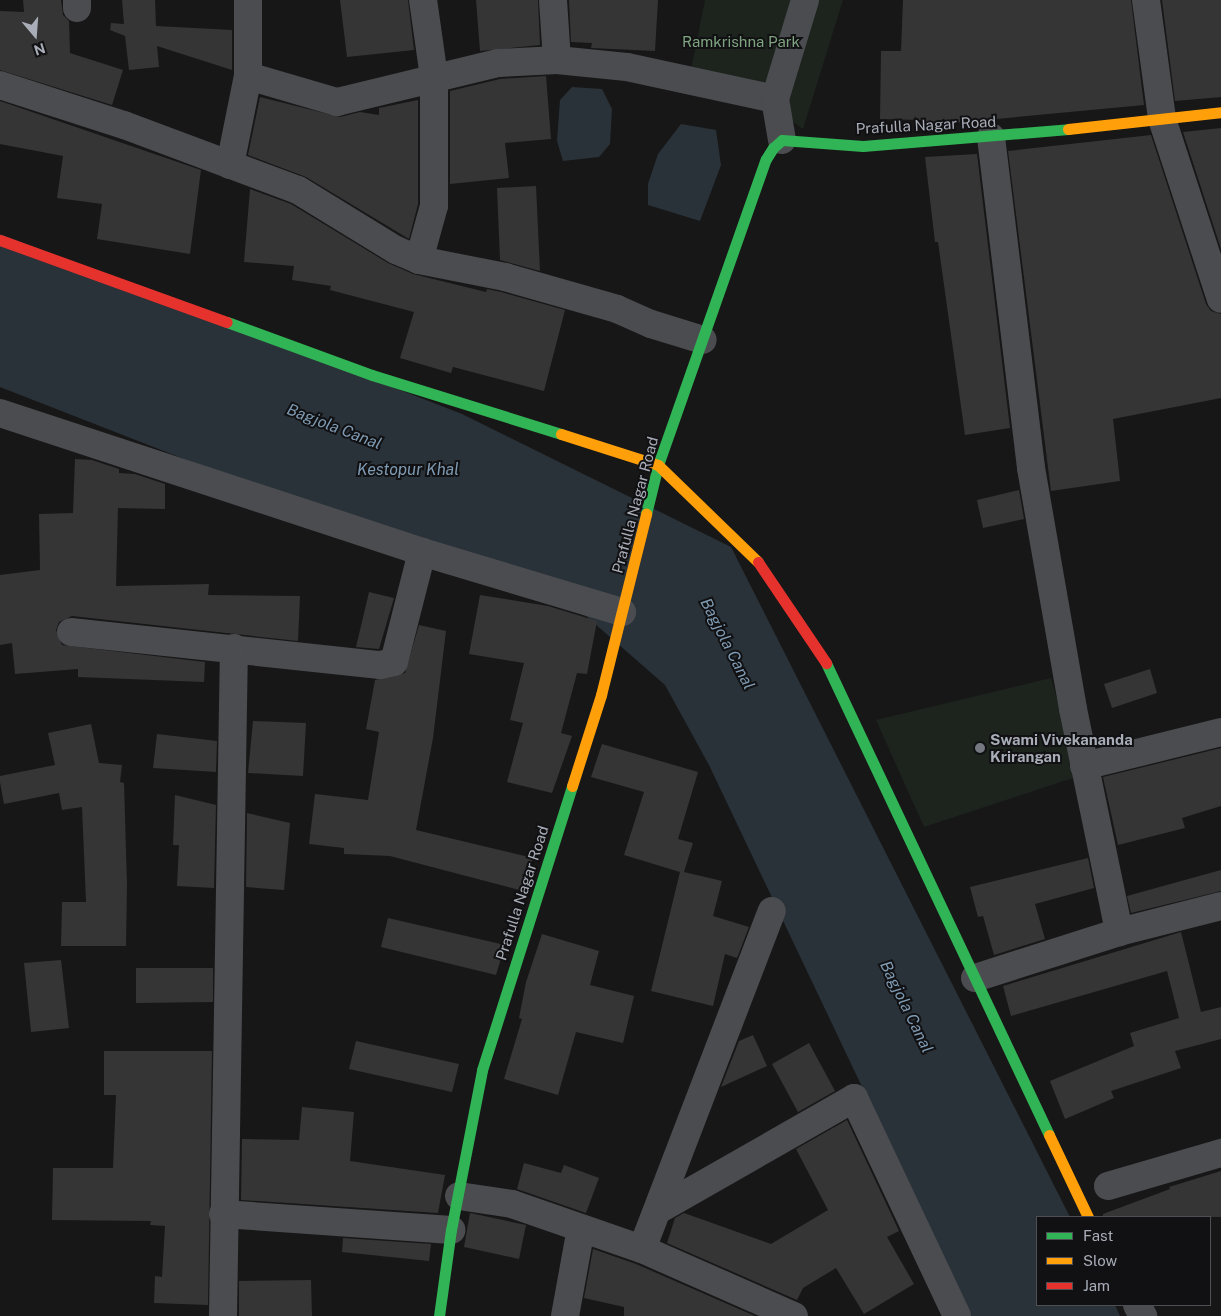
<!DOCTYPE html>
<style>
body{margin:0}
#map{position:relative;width:1221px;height:1316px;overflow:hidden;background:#171717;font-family:"Public Sans",sans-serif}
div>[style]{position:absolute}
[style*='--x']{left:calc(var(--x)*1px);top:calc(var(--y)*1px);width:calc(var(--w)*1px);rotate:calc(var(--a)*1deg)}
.green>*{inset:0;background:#1d241e}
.water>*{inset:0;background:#2a3239}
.building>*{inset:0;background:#353536}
.street>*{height:28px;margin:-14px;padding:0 14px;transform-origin:14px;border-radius:14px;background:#4b4c50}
.fast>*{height:11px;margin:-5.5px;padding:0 5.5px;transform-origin:5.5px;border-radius:5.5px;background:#30b455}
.slow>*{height:11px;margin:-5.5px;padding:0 5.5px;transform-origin:5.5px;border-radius:5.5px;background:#ff9f0a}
.jam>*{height:11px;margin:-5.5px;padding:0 5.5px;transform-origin:5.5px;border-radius:5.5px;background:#e5322d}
.dots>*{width:14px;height:14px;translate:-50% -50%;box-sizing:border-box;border:2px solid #111113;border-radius:50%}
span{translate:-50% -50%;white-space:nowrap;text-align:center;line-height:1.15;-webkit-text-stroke:4px #111113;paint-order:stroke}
.park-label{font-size:15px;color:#7fa381}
.street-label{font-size:15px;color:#a8adb8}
.poi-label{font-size:15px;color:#a8adb8;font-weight:700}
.left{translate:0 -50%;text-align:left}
.water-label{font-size:16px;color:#7f9bb3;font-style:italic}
.legend{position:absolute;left:1036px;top:1216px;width:175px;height:90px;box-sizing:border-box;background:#111113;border:1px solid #4d4f55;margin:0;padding:6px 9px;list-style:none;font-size:15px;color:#a8adb8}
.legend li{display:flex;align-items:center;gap:10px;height:25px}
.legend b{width:25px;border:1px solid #4d4f55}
.north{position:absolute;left:10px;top:10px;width:50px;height:50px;-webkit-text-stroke:4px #111113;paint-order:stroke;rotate:162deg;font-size:14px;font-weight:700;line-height:20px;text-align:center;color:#a8adb8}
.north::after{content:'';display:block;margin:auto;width:18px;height:22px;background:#a8adb8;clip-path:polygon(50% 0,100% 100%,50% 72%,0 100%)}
</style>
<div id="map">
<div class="green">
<i style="clip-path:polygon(705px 0,801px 0,769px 86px,689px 80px)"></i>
<i style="clip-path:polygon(805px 0,843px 0,803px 129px,784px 115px)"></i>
<i style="clip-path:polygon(1051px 678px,1079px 776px,924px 827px,876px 720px)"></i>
</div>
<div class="water">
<i style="clip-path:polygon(572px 87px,602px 89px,612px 109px,610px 144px,599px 157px,563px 161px,557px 141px,560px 100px)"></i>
<i style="clip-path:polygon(681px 124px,716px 130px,721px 165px,700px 221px,648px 205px,648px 184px,658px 154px)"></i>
<i style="clip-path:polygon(0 234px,462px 414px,731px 547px,1070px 1217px,1037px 1217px,1037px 1305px,1115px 1305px,1120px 1316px,971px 1316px,709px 765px,665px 685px,586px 616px,0 387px)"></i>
</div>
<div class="building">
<i style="clip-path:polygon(23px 0,61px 0,63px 15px,69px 21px,70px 53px,123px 70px,112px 105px,0 70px,0 11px,24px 12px)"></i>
<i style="clip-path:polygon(122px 0,155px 0,156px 26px,232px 30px,232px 70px,157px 46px,159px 67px,129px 70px,125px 36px,110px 30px,111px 23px,124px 24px)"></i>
<i style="clip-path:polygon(340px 0,408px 0,414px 50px,347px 57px)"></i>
<i style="clip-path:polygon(476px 0,538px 0,540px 45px,480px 51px)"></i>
<i style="clip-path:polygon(569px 0,658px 0,655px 51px,591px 48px,592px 43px,571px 42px)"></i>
<i style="clip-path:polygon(903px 0,1131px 0,1144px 105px,922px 126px,921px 120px,880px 119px,881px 51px,901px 51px)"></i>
<i style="clip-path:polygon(1162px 0,1221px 0,1221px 97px,1175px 101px)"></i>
<i style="clip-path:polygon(546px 76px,551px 139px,505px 143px,509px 178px,450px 184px,450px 91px,500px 79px)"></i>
<i style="clip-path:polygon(260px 97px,340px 117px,360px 112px,379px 115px,379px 108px,418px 100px,418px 204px,409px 239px,306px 177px,248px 155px)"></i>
<i style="clip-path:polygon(0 101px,201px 170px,190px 254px,97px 239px,102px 204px,57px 198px,63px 156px,0 144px)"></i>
<i style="clip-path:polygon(1221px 128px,1221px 249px,1183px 132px)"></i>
<i style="clip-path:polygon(1151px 135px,1206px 304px,1211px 311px,1221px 314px,1221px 398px,1113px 419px,1120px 481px,1051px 491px,1008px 151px)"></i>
<i style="clip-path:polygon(977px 154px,1010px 428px,965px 435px,938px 242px,935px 242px,925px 157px)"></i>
<i style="clip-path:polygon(536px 186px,540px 271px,500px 260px,497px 188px)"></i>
<i style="clip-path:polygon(250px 189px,291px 204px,388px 263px,413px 274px,486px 292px,487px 289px,501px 292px,565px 310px,544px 391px,453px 367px,451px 373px,400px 358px,414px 312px,330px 290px,331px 286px,292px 280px,294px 266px,244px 262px)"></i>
<i style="clip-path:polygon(75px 459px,92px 460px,119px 469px,119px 473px,135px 474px,165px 484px,165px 509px,118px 508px,116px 586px,209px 584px,208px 595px,300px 596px,298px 641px,72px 616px,59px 622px,56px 630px,62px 645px,205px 662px,204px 682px,78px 677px,78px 669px,15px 674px,12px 643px,0 645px,0 575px,40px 570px,39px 514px,73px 513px)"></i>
<i style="clip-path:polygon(1019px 490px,1024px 519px,983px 528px,977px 500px)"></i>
<i style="clip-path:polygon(369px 592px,394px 598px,379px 649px,356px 647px)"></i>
<i style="clip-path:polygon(480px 595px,548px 606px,597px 621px,587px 674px,577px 673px,561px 733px,572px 736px,552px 793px,507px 782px,523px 723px,510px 720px,524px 663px,469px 654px)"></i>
<i style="clip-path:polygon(419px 625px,446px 631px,433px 738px,416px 830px,533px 858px,523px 891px,390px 856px,344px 854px,344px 848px,309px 844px,315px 794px,368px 800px,379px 732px,366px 729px,375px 680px,405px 673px)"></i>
<i style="clip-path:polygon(1150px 669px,1157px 693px,1112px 708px,1104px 684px)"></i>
<i style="clip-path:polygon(253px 721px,306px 723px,303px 776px,248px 773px)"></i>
<i style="clip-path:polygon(91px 724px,99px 763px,122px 765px,120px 782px,124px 783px,127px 885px,126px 946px,61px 946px,62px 902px,86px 902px,82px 807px,62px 810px,59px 793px,4px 804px,0 782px,0 776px,55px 765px,48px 733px)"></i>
<i style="clip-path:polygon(157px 734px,217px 741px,216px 772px,153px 768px)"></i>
<i style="clip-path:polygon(602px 744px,698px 772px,678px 839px,693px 843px,684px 872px,722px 881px,713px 916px,749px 927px,737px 958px,725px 954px,713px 1006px,651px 991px,680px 872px,624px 855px,644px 792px,591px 777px)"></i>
<i style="clip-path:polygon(1221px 748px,1221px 806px,1182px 818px,1185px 828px,1118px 845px,1103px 777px)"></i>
<i style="clip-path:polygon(175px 795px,216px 805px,214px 888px,177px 886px,179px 845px,173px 845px)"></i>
<i style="clip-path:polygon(247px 813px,290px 823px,284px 890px,246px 887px)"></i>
<i style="clip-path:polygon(1088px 858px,1094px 888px,1035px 904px,1045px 939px,994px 955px,983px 916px,978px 917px,970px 887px)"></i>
<i style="clip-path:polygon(1221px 870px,1221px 891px,1131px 913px,1127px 896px)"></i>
<i style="clip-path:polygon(388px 918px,505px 945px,496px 975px,381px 947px)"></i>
<i style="clip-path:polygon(1181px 932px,1201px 1012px,1221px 1007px,1221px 1039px,1175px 1051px,1181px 1068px,1111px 1091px,1114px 1098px,1065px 1119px,1050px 1081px,1134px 1046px,1130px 1033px,1179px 1018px,1167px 971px,1011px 1016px,1003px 986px)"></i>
<i style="clip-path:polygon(542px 934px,599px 951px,590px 985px,634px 996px,623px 1043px,576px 1032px,558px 1095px,504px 1079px,522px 1019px,519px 1018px,526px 982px)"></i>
<i style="clip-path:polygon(61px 960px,69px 1028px,31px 1032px,24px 963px)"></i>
<i style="clip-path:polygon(136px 968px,213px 968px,213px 1002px,136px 1003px)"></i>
<i style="clip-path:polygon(753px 1035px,767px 1066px,721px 1087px,739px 1041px)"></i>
<i style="clip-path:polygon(356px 1041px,459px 1064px,452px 1092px,349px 1069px)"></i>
<i style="clip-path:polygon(809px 1043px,835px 1091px,798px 1112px,772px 1064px)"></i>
<i style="clip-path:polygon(104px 1051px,212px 1051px,208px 1305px,154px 1303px,155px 1276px,162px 1277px,165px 1226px,150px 1225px,151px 1221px,52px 1220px,53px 1168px,113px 1168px,116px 1095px,104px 1095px)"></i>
<i style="clip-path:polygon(302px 1107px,354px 1112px,350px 1161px,445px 1175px,438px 1213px,241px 1200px,242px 1139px,299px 1140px)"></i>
<i style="clip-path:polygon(847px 1120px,899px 1231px,887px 1237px,914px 1284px,864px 1314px,836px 1268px,803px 1288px,797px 1300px,667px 1243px,675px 1218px,684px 1213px,771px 1244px,828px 1210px,796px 1149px)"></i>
<i style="clip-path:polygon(524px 1163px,561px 1173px,564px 1165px,599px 1178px,586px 1213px,517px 1189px)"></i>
<i style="clip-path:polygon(1221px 1171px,1221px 1217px,1103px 1217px,1103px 1214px,1170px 1189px,1169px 1187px)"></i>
<i style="clip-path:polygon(470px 1213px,526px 1225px,519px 1259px,464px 1247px)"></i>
<i style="clip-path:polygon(343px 1238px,431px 1244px,429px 1261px,342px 1252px)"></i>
<i style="clip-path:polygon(593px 1249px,636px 1264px,755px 1316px,624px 1316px,624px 1307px,584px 1298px)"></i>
<i style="clip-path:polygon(311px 1280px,312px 1316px,239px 1316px,239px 1281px)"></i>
</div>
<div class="street">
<i style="--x:553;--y:0;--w:60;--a:86.2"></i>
<i style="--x:1146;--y:0;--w:120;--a:82.3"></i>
<i style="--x:1162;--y:119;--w:189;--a:71.9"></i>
<i style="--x:77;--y:8;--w:8;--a:-90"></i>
<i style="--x:248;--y:76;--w:93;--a:16.3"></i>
<i style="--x:337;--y:102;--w:166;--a:-13.6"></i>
<i style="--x:498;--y:63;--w:59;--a:-2.9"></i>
<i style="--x:557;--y:60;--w:70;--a:5.7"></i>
<i style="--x:627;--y:67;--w:151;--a:12.2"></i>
<i style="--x:0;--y:85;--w:130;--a:17.9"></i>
<i style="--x:124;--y:125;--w:186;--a:20.5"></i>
<i style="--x:298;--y:190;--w:115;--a:31.5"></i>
<i style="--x:396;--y:250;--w:25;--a:23"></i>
<i style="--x:419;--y:260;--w:88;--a:11.2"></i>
<i style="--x:505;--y:277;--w:116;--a:15.9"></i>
<i style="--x:617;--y:309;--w:37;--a:24"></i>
<i style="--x:651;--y:324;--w:54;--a:17.1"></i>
<i style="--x:991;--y:137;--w:333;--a:83.1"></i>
<i style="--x:1031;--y:468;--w:245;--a:80.1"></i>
<i style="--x:1073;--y:709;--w:228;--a:78.3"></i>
<i style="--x:782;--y:140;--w:42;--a:-99.7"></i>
<i style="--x:775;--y:99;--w:103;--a:-73.1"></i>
<i style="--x:230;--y:165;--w:91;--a:-78.6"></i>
<i style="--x:248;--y:76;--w:76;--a:-90"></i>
<i style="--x:419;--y:260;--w:56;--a:-74.5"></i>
<i style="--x:434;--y:206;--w:129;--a:-90"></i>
<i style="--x:434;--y:77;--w:78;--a:-98.1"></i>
<i style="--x:0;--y:413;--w:444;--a:18.2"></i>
<i style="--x:422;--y:552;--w:209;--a:16.7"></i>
<i style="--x:71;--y:632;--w:311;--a:6.1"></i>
<i style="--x:380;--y:665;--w:14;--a:-12"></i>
<i style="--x:394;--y:662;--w:114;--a:-75.7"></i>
<i style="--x:1084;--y:766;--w:141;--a:-13.9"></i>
<i style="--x:975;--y:978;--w:151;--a:-17.7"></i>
<i style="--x:1119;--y:932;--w:105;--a:-14.3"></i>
<i style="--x:1108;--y:1186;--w:118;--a:-16.3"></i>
<i style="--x:459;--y:1196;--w:54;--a:8.6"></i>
<i style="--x:512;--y:1204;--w:138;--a:19.1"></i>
<i style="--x:642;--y:1249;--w:166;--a:23.8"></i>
<i style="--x:658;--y:1210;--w:226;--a:-29.7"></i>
<i style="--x:854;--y:1098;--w:241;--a:64.7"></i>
<i style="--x:223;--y:1214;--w:229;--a:4"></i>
<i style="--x:642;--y:1249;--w:362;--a:-69"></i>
<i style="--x:1137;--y:1305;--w:13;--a:61"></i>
<i style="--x:223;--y:1316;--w:668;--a:-89.06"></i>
<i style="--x:565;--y:1316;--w:89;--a:-79.7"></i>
</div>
<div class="fast">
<i style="--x:227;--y:322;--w:154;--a:20.1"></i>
<i style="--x:372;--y:375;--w:198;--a:17.3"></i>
<i style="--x:646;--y:514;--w:50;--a:-76.2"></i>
<i style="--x:658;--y:465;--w:324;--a:-70.6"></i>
<i style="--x:766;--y:159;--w:13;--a:-58"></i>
<i style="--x:773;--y:148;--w:12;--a:-42"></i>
<i style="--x:782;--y:140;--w:81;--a:4.2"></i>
<i style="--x:863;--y:146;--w:206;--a:-4.7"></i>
<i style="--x:826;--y:663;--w:522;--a:64.71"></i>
<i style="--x:439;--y:1316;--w:87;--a:-82.1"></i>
<i style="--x:451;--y:1230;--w:163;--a:-79"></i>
<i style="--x:482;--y:1070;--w:298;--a:-72.4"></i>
</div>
<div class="slow">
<i style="--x:1068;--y:129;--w:154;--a:-6.3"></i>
<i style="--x:561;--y:434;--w:102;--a:17.7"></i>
<i style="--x:658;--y:465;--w:139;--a:44.1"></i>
<i style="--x:572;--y:786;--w:96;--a:-72.3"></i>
<i style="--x:601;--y:695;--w:187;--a:-76"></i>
<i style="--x:1049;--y:1135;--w:91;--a:64.6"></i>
</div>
<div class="jam">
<i style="--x:0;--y:240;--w:241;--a:19.9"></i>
<i style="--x:758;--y:562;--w:122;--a:56"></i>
</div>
<div class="dots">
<i style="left:980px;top:748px;background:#757880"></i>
</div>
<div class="park-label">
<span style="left:741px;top:42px">Ramkrishna Park</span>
</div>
<div class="street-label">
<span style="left:926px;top:125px;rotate:-3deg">Prafulla Nagar Road</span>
<span style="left:635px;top:505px;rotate:-75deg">Prafulla Nagar Road</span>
<span style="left:522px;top:893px;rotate:-72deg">Prafulla Nagar Road</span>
</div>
<div class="poi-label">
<span class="left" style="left:990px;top:748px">Swami Vivekananda<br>Krirangan</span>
</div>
<div class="water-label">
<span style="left:334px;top:427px;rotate:21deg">Bagjola Canal</span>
<span style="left:408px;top:470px">Kestopur Khal</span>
<span style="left:727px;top:644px;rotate:63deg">Bagjola Canal</span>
<span style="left:906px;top:1007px;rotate:64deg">Bagjola Canal</span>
</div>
<ul class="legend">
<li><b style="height:6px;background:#30b455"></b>Fast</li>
<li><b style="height:6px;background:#ff9f0a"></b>Slow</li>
<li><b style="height:6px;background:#e5322d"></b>Jam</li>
</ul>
<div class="north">N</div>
</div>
